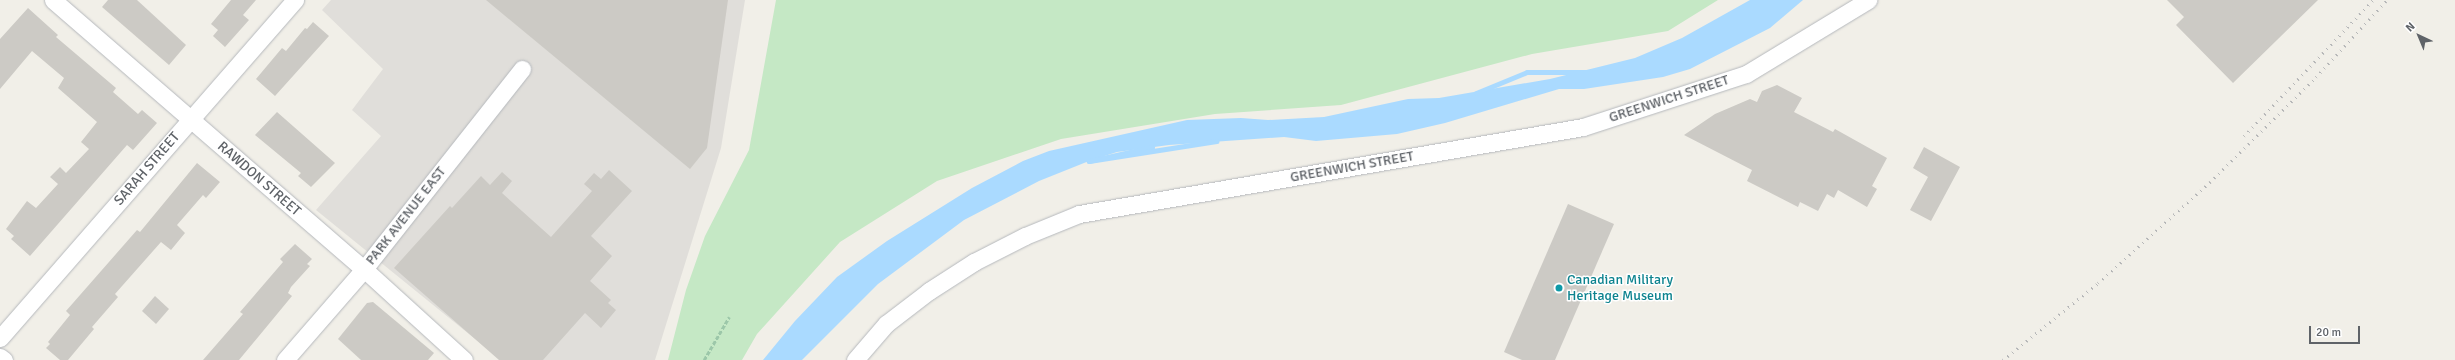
<!DOCTYPE html>
<style>
body{margin:0}
#map{position:relative;width:2455px;height:360px;overflow:hidden;background:#f1efe8;font-family:Signika,sans-serif}
div>[style]{position:absolute}
[style*='--x']{left:calc(var(--x)*1px);top:calc(var(--y)*1px);width:calc(var(--w)*1px);rotate:calc(var(--a)*1deg)}
.industrial>*{inset:0;background:#e0deda}
.green>*{inset:0;background:#c5e8c5}
.water>*{inset:0;background:#aadaff}
.stream>*{height:5px;margin:-2.5px;padding:0 2.5px;transform-origin:2.5px;border-radius:2.5px;background:#aadaff}
.building>*{inset:0;background:#cccac5}
.path>*{height:2.5px;margin-top:-1.25px;transform-origin:0;background:repeating-linear-gradient(90deg,#9cc7a9 0 4px,transparent 0 6px)}
.roads{filter:drop-shadow(0 0 1px #b5b8bc) drop-shadow(0 0 1px #b5b8bc)}
.street>*{height:17px;margin:-8.5px;padding:0 8.5px;transform-origin:8.5px;border-radius:8.5px;background:#fff}
.rail>*{height:3px;margin-top:-1.5px;transform-origin:0;background:repeating-linear-gradient(90deg,#b6b7b8 0 1px,transparent 0 6px)}
.dots>*{width:11px;height:11px;translate:-50% -50%;box-sizing:border-box;border:2px solid #fff;border-radius:50%}
span{translate:-50% -50%;white-space:nowrap;text-align:center;line-height:1.15;-webkit-text-stroke:3px #fff;paint-order:stroke}
.street-label{font-size:14px;color:#5f6368}
.culture-label{font-size:14px;color:#0d838f}
.left{translate:0 -50%;text-align:left}
.north{position:absolute;left:2399px;top:16px;width:40px;height:40px;-webkit-text-stroke:3px #fff;paint-order:stroke;rotate:316deg;font-size:11px;font-weight:700;line-height:16px;text-align:center;color:#5f6368}
.north::after{content:'';display:block;margin:auto;width:14px;height:18px;background:#5f6368;clip-path:polygon(50% 0,100% 100%,50% 72%,0 100%)}
.scale{position:absolute;left:2309px;top:326px;width:51px;height:18px;box-sizing:border-box;border:2px solid #5f6368;border-top:0;padding-left:5px;font-size:12px;line-height:14px;white-space:nowrap;color:#5f6368;-webkit-text-stroke:3px #fff;paint-order:stroke}
</style>
<div id="map">
<div class="industrial">
<i style="clip-path:polygon(331px 0,745px 0,721px 148px,655px 360px,501px 360px,316px 210px,381px 136px,352px 110px,383px 69px,322px 10px)"></i>
</div>
<div class="green">
<i style="clip-path:polygon(776px 0,1718px 0,1668px 31px,1532px 54px,1341px 105px,1215px 114px,1061px 139px,937px 181px,840px 242px,757px 334px,742px 360px,668px 360px,686px 290px,705px 236px,749px 150px)"></i>
</div>
<div class="water">
<i style="clip-path:polygon(1750px 0,1803px 0,1770px 28px,1690px 69px,1663px 77px,1584px 89px,1559px 89px,1445px 123px,1397px 134px,1316px 141px,1284px 137px,1169px 145px,1117px 152px,1089px 161px,1039px 181px,964px 220px,878px 284px,802px 360px,763px 360px,795px 321px,837px 277px,887px 241px,972px 188px,1023px 161px,1049px 151px,1187px 120px,1241px 118px,1268px 120px,1324px 117px,1408px 99px,1439px 98px,1550px 79px,1635px 58px,1682px 38px)"></i>
</div>
<div class="stream">
<i style="--x:1476;--y:93;--w:55;--a:-22.4"></i>
<i style="--x:1527;--y:72;--w:59;--a:0"></i>
<i style="--x:1152;--y:147;--w:65;--a:167.5"></i>
<i style="--x:1089;--y:161;--w:129;--a:-8.9"></i>
</div>
<div class="building">
<i style="clip-path:polygon(108px 0,137px 0,186px 45px,169px 65px,102px 7px)"></i>
<i style="clip-path:polygon(231px 0,256px 0,243px 15px,249px 20px,225px 47px,213px 36px,218px 30px,211px 24px)"></i>
<i style="clip-path:polygon(486px 0,728px 0,707px 148px,690px 169px)"></i>
<i style="clip-path:polygon(2167px 0,2318px 0,2233px 83px,2176px 25px,2184px 17px)"></i>
<i style="clip-path:polygon(28px 8px,58px 35px,56px 37px,116px 88px,113px 92px,138px 114px,142px 110px,157px 123px,133px 150px,127px 145px,30px 256px,11px 239px,14px 236px,6px 229px,27px 201px,36px 208px,58px 184px,50px 177px,60px 167px,66px 173px,89px 149px,81px 142px,97px 122px,58px 88px,64px 78px,32px 51px,0 89px,0 39px)"></i>
<i style="clip-path:polygon(313px 22px,329px 36px,275px 96px,256px 79px,282px 48px,286px 51px,305px 28px,307px 29px)"></i>
<i style="clip-path:polygon(1777px 85px,1802px 98px,1794px 112px,1833px 132px,1835px 129px,1887px 158px,1872px 186px,1877px 189px,1867px 207px,1838px 190px,1834px 198px,1827px 194px,1818px 211px,1800px 202px,1798px 207px,1747px 181px,1752px 170px,1684px 135px,1715px 114px,1750px 99px,1757px 102px,1762px 91px)"></i>
<i style="clip-path:polygon(277px 112px,335px 163px,311px 187px,298px 176px,301px 173px,255px 135px)"></i>
<i style="clip-path:polygon(1924px 147px,1960px 167px,1931px 221px,1910px 210px,1928px 177px,1913px 168px)"></i>
<i style="clip-path:polygon(197px 163px,220px 182px,206px 198px,203px 195px,177px 225px,185px 233px,171px 250px,161px 242px,115px 294px,118px 297px,92px 327px,94px 329px,68px 360px,60px 360px,46px 348px,50px 344px,48px 342px,70px 315px,66px 311px,137px 230px,140px 232px)"></i>
<i style="clip-path:polygon(609px 170px,632px 191px,591px 236px,612px 256px,590px 281px,611px 300px,608px 303px,616px 310px,601px 328px,585px 313px,543px 360px,499px 360px,394px 268px,450px 206px,452px 208px,481px 176px,490px 185px,502px 172px,512px 181px,502px 193px,551px 237px,592px 191px,584px 184px,594px 173px,601px 179px)"></i>
<i style="clip-path:polygon(1568px 204px,1614px 224px,1555px 360px,1522px 360px,1504px 352px)"></i>
<i style="clip-path:polygon(295px 244px,312px 259px,307px 264px,310px 266px,291px 287px,288px 293px,292px 296px,239px 360px,203px 360px,243px 314px,240px 312px,283px 262px,280px 259px)"></i>
<i style="clip-path:polygon(155px 296px,169px 309px,156px 324px,142px 311px)"></i>
<i style="clip-path:polygon(373px 302px,434px 353px,428px 360px,361px 360px,338px 339px,367px 303px)"></i>
</div>
<div class="path">
<i style="--x:704;--y:360;--w:50;--a:-59.8"></i>
</div>
<div class="roads">
<div class="street">
<i style="--x:53;--y:0;--w:411;--a:40.9"></i>
<i style="--x:364;--y:269;--w:135;--a:42.3"></i>
<i style="--x:0;--y:338;--w:449;--a:-48.9"></i>
<i style="--x:0;--y:357;--w:5;--a:37"></i>
<i style="--x:285;--y:360;--w:121;--a:-49"></i>
<i style="--x:364;--y:269;--w:255;--a:-51.7"></i>
<i style="--x:855;--y:360;--w:48;--a:-49.3"></i>
<i style="--x:886;--y:324;--w:54;--a:-37.5"></i>
<i style="--x:929;--y:291;--w:54;--a:-32.8"></i>
<i style="--x:974;--y:262;--w:57;--a:-27"></i>
<i style="--x:1025;--y:236;--w:58;--a:-22.2"></i>
<i style="--x:1079;--y:214;--w:511;--a:-9.79"></i>
<i style="--x:1583;--y:127;--w:171;--a:-18"></i>
<i style="--x:1746;--y:74;--w:143;--a:-31.2"></i>
</div>
</div>
<div class="rail">
<i style="--x:2244;--y:136;--w:187;--a:-46.5"></i>
<i style="--x:2003;--y:360;--w:122;--a:-39"></i>
<i style="--x:2098;--y:283;--w:151;--a:-42"></i>
<i style="--x:2210;--y:182;--w:149;--a:-44.7"></i>
<i style="--x:2316;--y:77;--w:105;--a:-47.3"></i>
</div>
<div class="dots">
<i style="left:1559px;top:288px;background:#0f9aa8"></i>
</div>
<div class="street-label">
<span style="left:1669px;top:99px;rotate:-18deg">GREENWICH STREET</span>
<span style="left:1352px;top:167px;rotate:-10deg">GREENWICH STREET</span>
<span style="left:147px;top:169px;rotate:-49deg">SARAH STREET</span>
<span style="left:259px;top:179px;rotate:41deg">RAWDON STREET</span>
<span style="left:406px;top:216px;rotate:-52deg">PARK AVENUE EAST</span>
</div>
<div class="culture-label">
<span class="left" style="left:1567px;top:288px">Canadian Military<br>Heritage Museum</span>
</div>
<div class="north">N</div>
<div class="scale">20 m</div>
</div>
